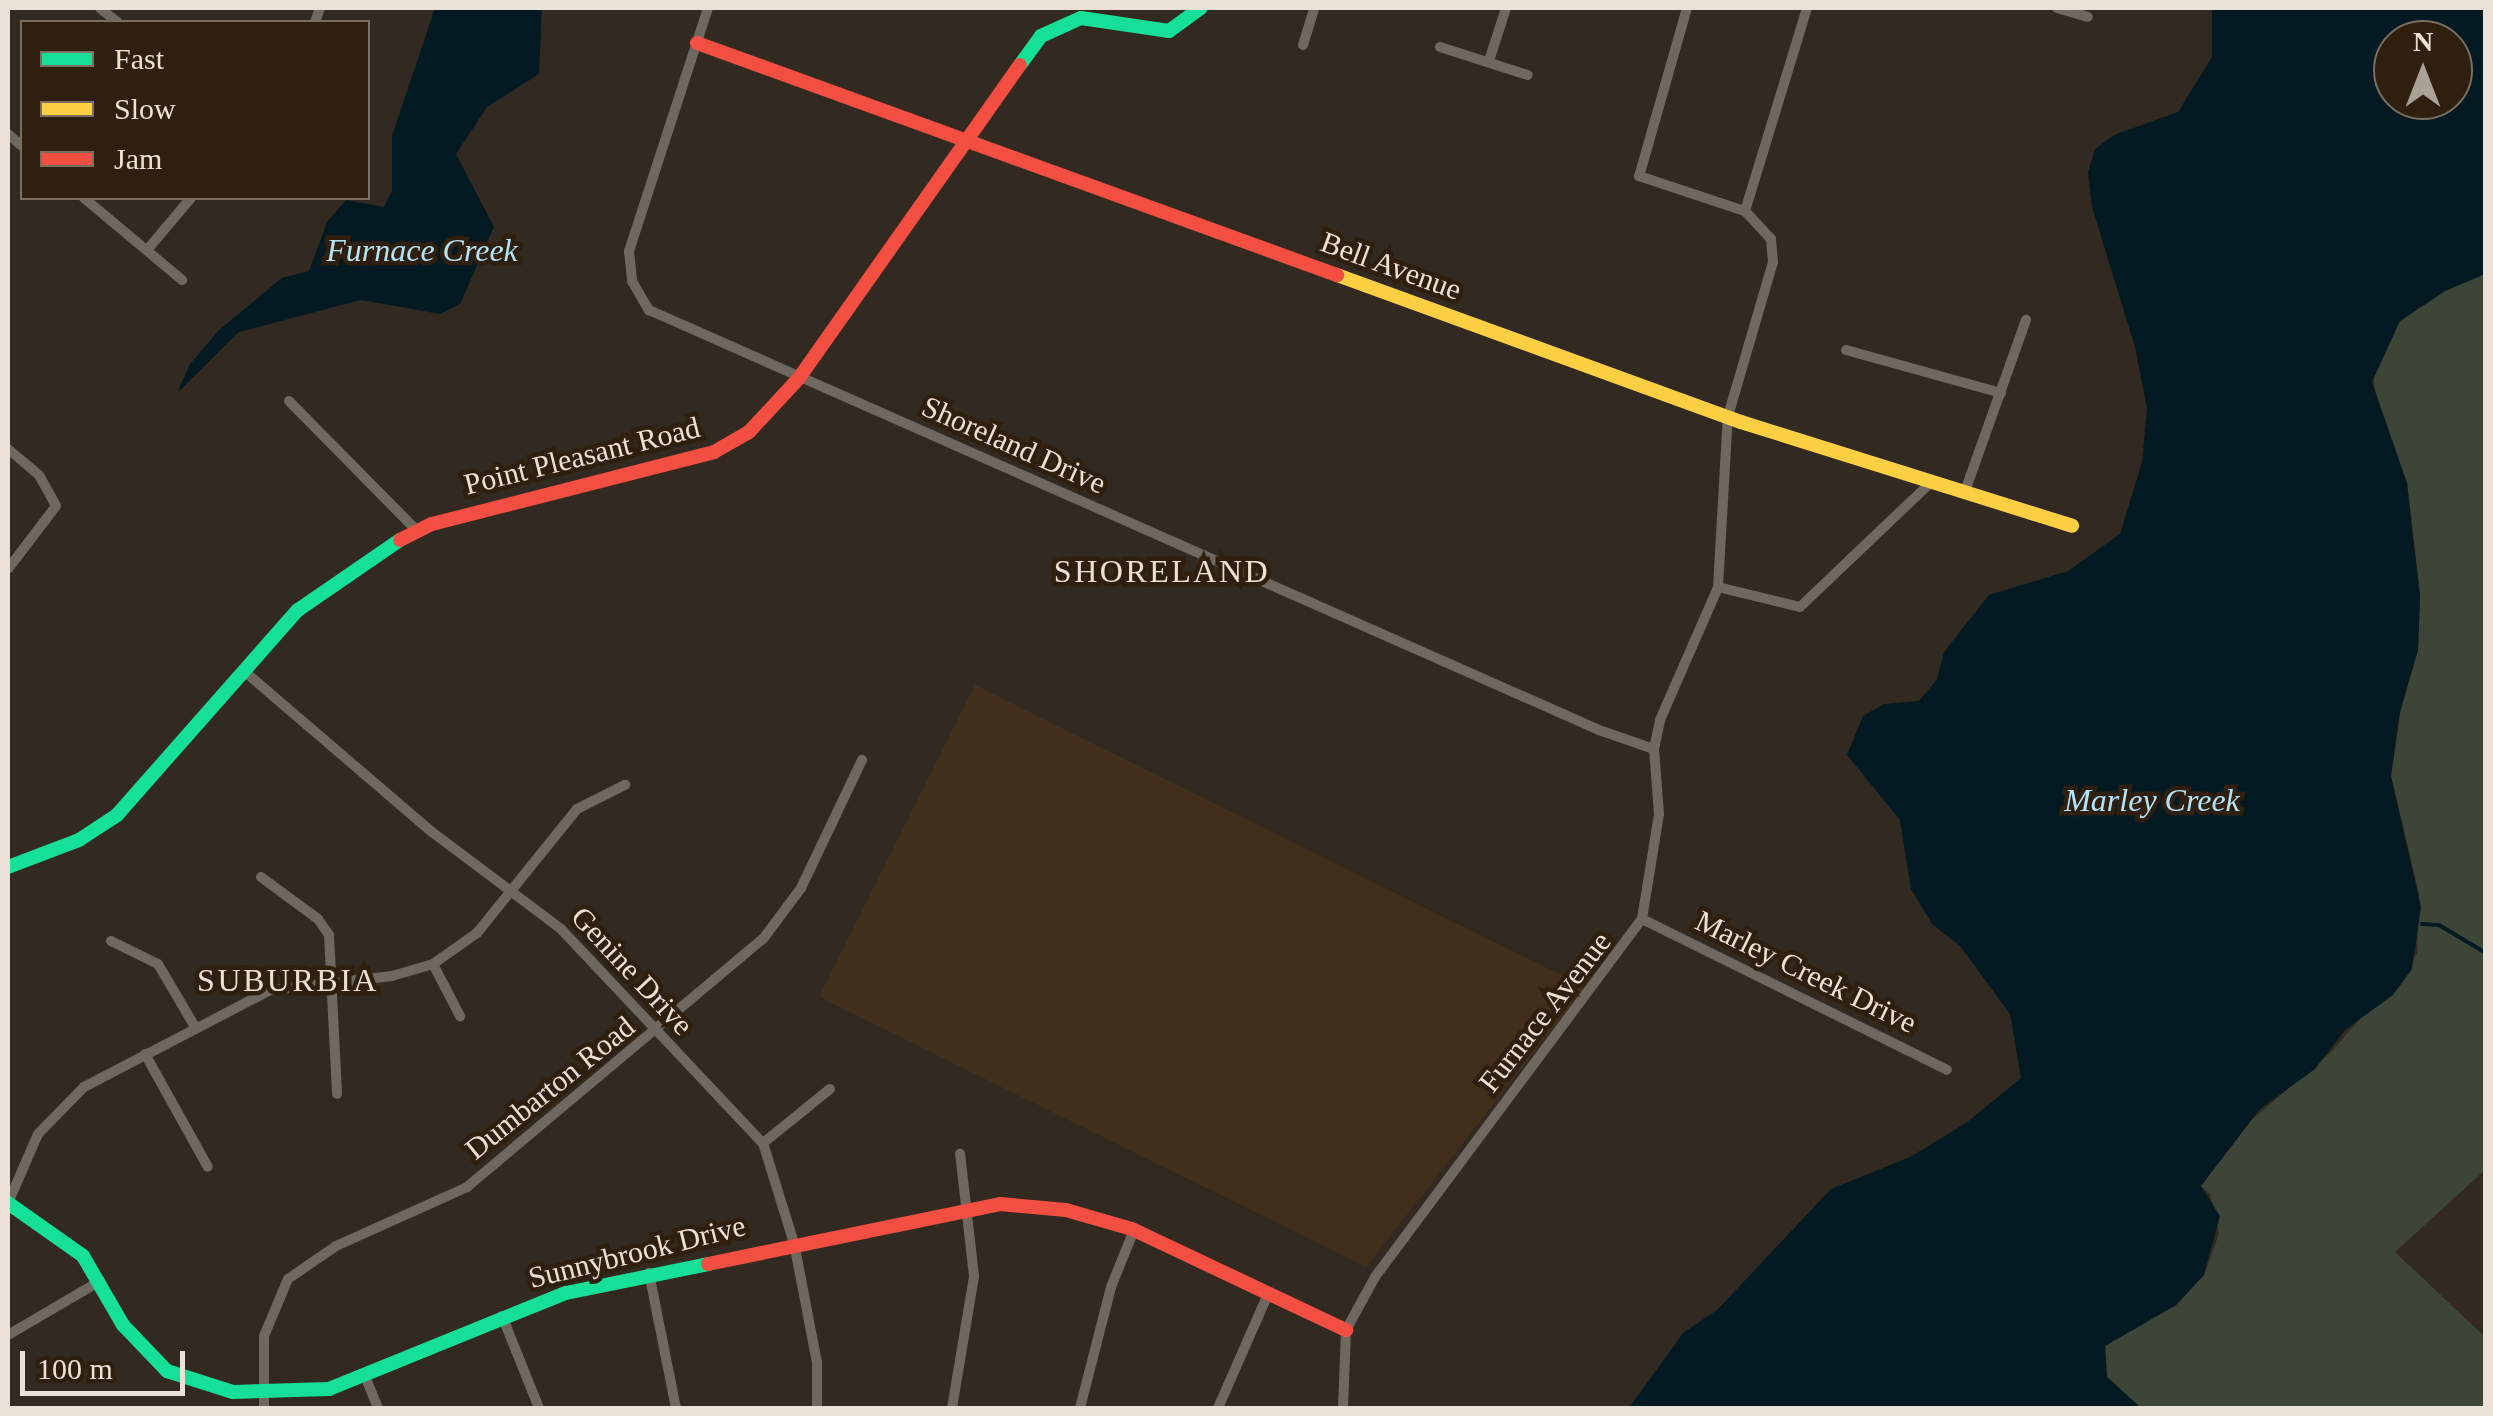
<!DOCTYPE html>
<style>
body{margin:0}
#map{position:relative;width:2493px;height:1416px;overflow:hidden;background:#322920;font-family:"Times New Roman",serif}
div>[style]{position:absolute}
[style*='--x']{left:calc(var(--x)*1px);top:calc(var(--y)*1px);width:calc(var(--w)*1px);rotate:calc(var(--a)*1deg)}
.built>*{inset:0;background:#422f1b}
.green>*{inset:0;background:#3d4536}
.water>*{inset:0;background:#041a23}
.stream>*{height:4px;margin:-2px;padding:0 2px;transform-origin:2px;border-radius:2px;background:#041a23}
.street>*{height:10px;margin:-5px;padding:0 5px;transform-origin:5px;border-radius:5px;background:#6e6861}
.fast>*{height:14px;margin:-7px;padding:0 7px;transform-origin:7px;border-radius:7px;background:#16e098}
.slow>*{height:14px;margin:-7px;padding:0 7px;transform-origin:7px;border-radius:7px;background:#ffcf43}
.jam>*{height:14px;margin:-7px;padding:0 7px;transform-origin:7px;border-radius:7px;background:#f24e42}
span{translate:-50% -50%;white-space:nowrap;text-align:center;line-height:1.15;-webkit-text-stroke:9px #2f1f0f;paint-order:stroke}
.street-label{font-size:30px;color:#ece1d7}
.water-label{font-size:32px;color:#b2e3f9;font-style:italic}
.neighbourhood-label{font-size:32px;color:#ece1d7;letter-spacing:2.5px}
.frame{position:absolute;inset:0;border:10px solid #ece1d7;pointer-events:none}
.legend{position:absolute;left:20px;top:20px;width:350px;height:180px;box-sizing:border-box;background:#2f1f0f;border:2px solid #7b6d5f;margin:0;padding:12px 18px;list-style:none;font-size:30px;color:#ece1d7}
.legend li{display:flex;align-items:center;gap:20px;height:50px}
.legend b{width:50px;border:2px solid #7b6d5f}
.north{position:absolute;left:2373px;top:20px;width:100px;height:100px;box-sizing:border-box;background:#2f1f0f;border:2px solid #7b6d5f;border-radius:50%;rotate:0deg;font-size:28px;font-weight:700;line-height:40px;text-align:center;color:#ece1d7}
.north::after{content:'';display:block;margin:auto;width:35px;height:45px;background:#aba197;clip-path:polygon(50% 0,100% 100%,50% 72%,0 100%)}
.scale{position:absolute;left:20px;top:1351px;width:165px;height:45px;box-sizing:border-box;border:5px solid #ece1d7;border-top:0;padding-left:12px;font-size:30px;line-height:35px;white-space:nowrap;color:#ece1d7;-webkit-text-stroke:8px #2f1f0f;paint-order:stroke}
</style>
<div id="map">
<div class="built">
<i style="clip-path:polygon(975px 685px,1585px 987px,1366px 1267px,819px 997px)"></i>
</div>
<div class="green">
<i style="clip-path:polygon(2485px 274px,2485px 1170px,2395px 1252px,2485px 1337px,2485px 1408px,2141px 1408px,2107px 1377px,2105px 1346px,2176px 1305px,2204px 1275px,2219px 1234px,2210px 1194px,2200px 1186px,2241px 1129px,2331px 1052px,2417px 954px,2419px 894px,2391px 776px,2400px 712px,2418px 650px,2420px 596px,2407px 483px,2376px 407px,2373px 370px,2400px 321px,2445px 291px)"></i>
</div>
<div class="water">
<i style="clip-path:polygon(435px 8px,542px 8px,539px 74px,487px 107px,456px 154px,494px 227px,460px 304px,440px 314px,361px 300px,239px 332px,177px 393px,190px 364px,219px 330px,282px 278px,309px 271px,327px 222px,346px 200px,384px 207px,392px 191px,392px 136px)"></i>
<i style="clip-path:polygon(evenodd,2212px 8px,2485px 8px,2485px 274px,2445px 291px,2400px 321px,2372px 382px,2407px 483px,2420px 596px,2418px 650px,2400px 712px,2391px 776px,2421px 907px,2412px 969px,2393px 995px,2345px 1030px,2315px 1069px,2260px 1109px,2201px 1186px,2220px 1216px,2204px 1275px,2176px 1305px,2105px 1346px,2107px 1377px,2141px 1408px,1629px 1408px,1683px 1333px,1717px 1310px,1831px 1189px,1910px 1157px,1966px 1123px,2021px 1078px,2010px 1014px,1960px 946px,1932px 924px,1911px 889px,1900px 820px,1847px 755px,1863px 716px,1884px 704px,1919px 701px,1937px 679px,1944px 652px,1989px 595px,2068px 571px,2120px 534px,2142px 462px,2147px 408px,2135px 347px,2092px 207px,2088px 172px,2095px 149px,2114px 135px,2178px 112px,2212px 57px,2212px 8px,2453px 40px,2453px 100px,2393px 100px,2393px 40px,2453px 40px)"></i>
</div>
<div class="stream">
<i style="--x:2422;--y:924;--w:17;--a:3"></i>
<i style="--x:2439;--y:925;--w:55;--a:30.8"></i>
</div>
<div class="street">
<i style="--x:100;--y:8;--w:22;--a:39"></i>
<i style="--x:708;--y:8;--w:256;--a:108"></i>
<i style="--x:629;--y:251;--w:30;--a:84"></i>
<i style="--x:632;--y:281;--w:34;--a:60"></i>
<i style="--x:649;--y:310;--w:1039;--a:23.85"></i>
<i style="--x:1599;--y:730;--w:58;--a:19.1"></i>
<i style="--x:1687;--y:8;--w:175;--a:105.9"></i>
<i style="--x:1639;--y:176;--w:112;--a:18.3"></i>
<i style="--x:2057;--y:8;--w:32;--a:16"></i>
<i style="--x:315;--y:22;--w:15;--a:-70"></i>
<i style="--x:1303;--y:45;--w:39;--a:-73"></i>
<i style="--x:1440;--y:47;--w:92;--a:17.7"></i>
<i style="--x:1489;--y:61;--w:56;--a:-72.2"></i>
<i style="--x:8;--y:134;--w:18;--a:41"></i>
<i style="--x:84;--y:198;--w:128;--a:39.9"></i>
<i style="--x:1745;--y:211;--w:212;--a:-73"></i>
<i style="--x:147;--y:250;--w:68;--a:-49.8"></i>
<i style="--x:1846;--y:350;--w:161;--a:15.5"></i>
<i style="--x:289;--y:401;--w:181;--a:45.4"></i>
<i style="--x:8;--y:449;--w:40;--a:40"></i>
<i style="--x:39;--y:475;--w:35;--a:61"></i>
<i style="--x:56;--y:506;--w:79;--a:127.3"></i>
<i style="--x:1964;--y:494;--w:185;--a:-70.4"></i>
<i style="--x:1718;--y:587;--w:84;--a:13.7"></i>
<i style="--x:1800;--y:607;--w:178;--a:-43.6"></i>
<i style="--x:244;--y:671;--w:248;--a:40.6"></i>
<i style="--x:432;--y:832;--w:161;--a:36.9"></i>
<i style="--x:561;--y:929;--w:294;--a:46.7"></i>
<i style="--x:763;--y:1143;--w:105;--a:72.8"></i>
<i style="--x:794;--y:1243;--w:122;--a:79.1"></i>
<i style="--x:817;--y:1363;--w:45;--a:90"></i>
<i style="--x:261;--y:877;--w:71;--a:36.4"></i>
<i style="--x:318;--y:919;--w:19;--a:55"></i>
<i style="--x:329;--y:935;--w:159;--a:87.1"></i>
<i style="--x:1642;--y:919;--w:340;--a:26.3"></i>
<i style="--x:111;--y:941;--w:52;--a:26.1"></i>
<i style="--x:158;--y:964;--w:71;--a:59.5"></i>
<i style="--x:433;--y:964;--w:59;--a:62.6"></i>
<i style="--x:145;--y:1054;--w:129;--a:60.9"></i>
<i style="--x:763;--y:1143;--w:86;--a:-38.9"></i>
<i style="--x:8;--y:1203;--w:75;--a:-66.5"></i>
<i style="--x:38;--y:1134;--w:66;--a:-45.6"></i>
<i style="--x:84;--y:1087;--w:210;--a:-27.5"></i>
<i style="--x:270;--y:990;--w:123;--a:-6.5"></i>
<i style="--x:392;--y:976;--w:43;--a:-16.3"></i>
<i style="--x:433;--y:964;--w:54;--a:-35.2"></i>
<i style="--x:477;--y:933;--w:159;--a:-51.1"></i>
<i style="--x:577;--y:809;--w:54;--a:-26.6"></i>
<i style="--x:649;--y:1273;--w:138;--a:78.7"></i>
<i style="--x:502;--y:1316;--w:99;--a:68.1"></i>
<i style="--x:8;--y:1335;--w:107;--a:-30.4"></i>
<i style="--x:365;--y:1376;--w:35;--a:68"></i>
<i style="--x:264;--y:1408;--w:72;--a:-90"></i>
<i style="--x:264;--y:1336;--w:62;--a:-67.2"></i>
<i style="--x:288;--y:1279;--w:58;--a:-34.5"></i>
<i style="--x:336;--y:1246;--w:144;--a:-24.2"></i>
<i style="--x:467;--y:1187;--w:386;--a:-40"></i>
<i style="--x:763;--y:939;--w:64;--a:-53.3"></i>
<i style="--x:801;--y:888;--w:142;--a:-64.5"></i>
<i style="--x:952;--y:1408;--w:134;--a:-80.5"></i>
<i style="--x:974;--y:1276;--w:123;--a:-96.5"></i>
<i style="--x:1080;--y:1408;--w:125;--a:-75.6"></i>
<i style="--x:1111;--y:1287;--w:61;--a:-68"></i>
<i style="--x:1218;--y:1408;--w:124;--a:-66.3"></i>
<i style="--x:1343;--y:1408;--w:78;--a:-87.8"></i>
<i style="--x:1346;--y:1330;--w:60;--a:-61.3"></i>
<i style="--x:1375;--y:1277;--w:447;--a:-53.3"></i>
<i style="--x:1642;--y:919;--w:106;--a:-80.8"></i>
<i style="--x:1659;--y:814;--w:65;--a:-94.4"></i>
<i style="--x:1654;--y:749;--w:30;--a:-78"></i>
<i style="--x:1660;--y:720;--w:145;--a:-66.4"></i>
<i style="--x:1718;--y:587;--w:171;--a:-86.7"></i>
<i style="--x:1728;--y:416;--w:160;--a:-73.7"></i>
<i style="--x:1773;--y:262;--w:23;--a:-95"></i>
<i style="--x:1771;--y:239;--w:38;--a:-133"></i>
</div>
<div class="fast">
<i style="--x:1020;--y:65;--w:36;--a:-54"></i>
<i style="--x:1041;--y:36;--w:44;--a:-24.2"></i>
<i style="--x:1081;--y:18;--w:89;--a:8.4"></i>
<i style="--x:1169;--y:31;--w:39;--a:-36"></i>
<i style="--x:8;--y:867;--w:76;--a:-20.8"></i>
<i style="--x:79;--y:840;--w:45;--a:-33.3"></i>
<i style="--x:117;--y:815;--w:273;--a:-48.6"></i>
<i style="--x:298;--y:610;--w:124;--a:-34.5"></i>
<i style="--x:8;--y:1203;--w:92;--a:35.2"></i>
<i style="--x:83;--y:1256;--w:80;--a:59.9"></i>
<i style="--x:123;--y:1325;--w:64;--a:46.3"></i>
<i style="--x:167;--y:1371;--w:69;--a:17.7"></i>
<i style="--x:233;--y:1392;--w:96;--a:-1.8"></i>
<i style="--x:329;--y:1389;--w:256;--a:-22.1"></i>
<i style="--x:566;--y:1293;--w:145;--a:-11.5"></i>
</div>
<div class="slow">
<i style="--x:1337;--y:275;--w:430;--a:20"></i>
<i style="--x:1741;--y:422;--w:347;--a:17.4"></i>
</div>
<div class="jam">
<i style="--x:697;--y:43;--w:681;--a:19.93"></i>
<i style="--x:400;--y:540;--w:36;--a:-27"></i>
<i style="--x:432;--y:524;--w:291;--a:-14.3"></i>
<i style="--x:714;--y:452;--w:40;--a:-29.7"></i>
<i style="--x:749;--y:432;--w:74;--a:-47.2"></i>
<i style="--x:799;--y:378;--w:383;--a:-54.8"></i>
<i style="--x:708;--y:1264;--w:298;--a:-11.6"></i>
<i style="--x:1000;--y:1204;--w:66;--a:5.2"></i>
<i style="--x:1066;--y:1210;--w:69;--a:16.1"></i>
<i style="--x:1132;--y:1229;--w:237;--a:25.3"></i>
</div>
<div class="street-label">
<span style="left:1391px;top:266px;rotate:20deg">Bell Avenue</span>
<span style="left:1014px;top:445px;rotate:24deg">Shoreland Drive</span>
<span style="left:582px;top:456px;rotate:-14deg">Point Pleasant Road</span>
<span style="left:632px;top:971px;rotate:47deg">Genine Drive</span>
<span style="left:1806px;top:972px;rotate:26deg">Marley Creek Drive</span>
<span style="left:1545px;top:1012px;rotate:-52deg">Furnace Avenue</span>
<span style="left:550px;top:1088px;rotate:-39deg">Dumbarton Road</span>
<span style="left:637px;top:1252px;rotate:-14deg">Sunnybrook Drive</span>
</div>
<div class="water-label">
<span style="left:422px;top:250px">Furnace Creek</span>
<span style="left:2152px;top:800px">Marley Creek</span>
</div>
<div class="neighbourhood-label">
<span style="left:1162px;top:571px">SHORELAND</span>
<span style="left:288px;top:980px">SUBURBIA</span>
</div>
<div class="frame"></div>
<ul class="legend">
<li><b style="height:12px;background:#16e098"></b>Fast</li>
<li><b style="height:12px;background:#ffcf43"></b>Slow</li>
<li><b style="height:12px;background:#f24e42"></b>Jam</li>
</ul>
<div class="north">N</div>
<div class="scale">100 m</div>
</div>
